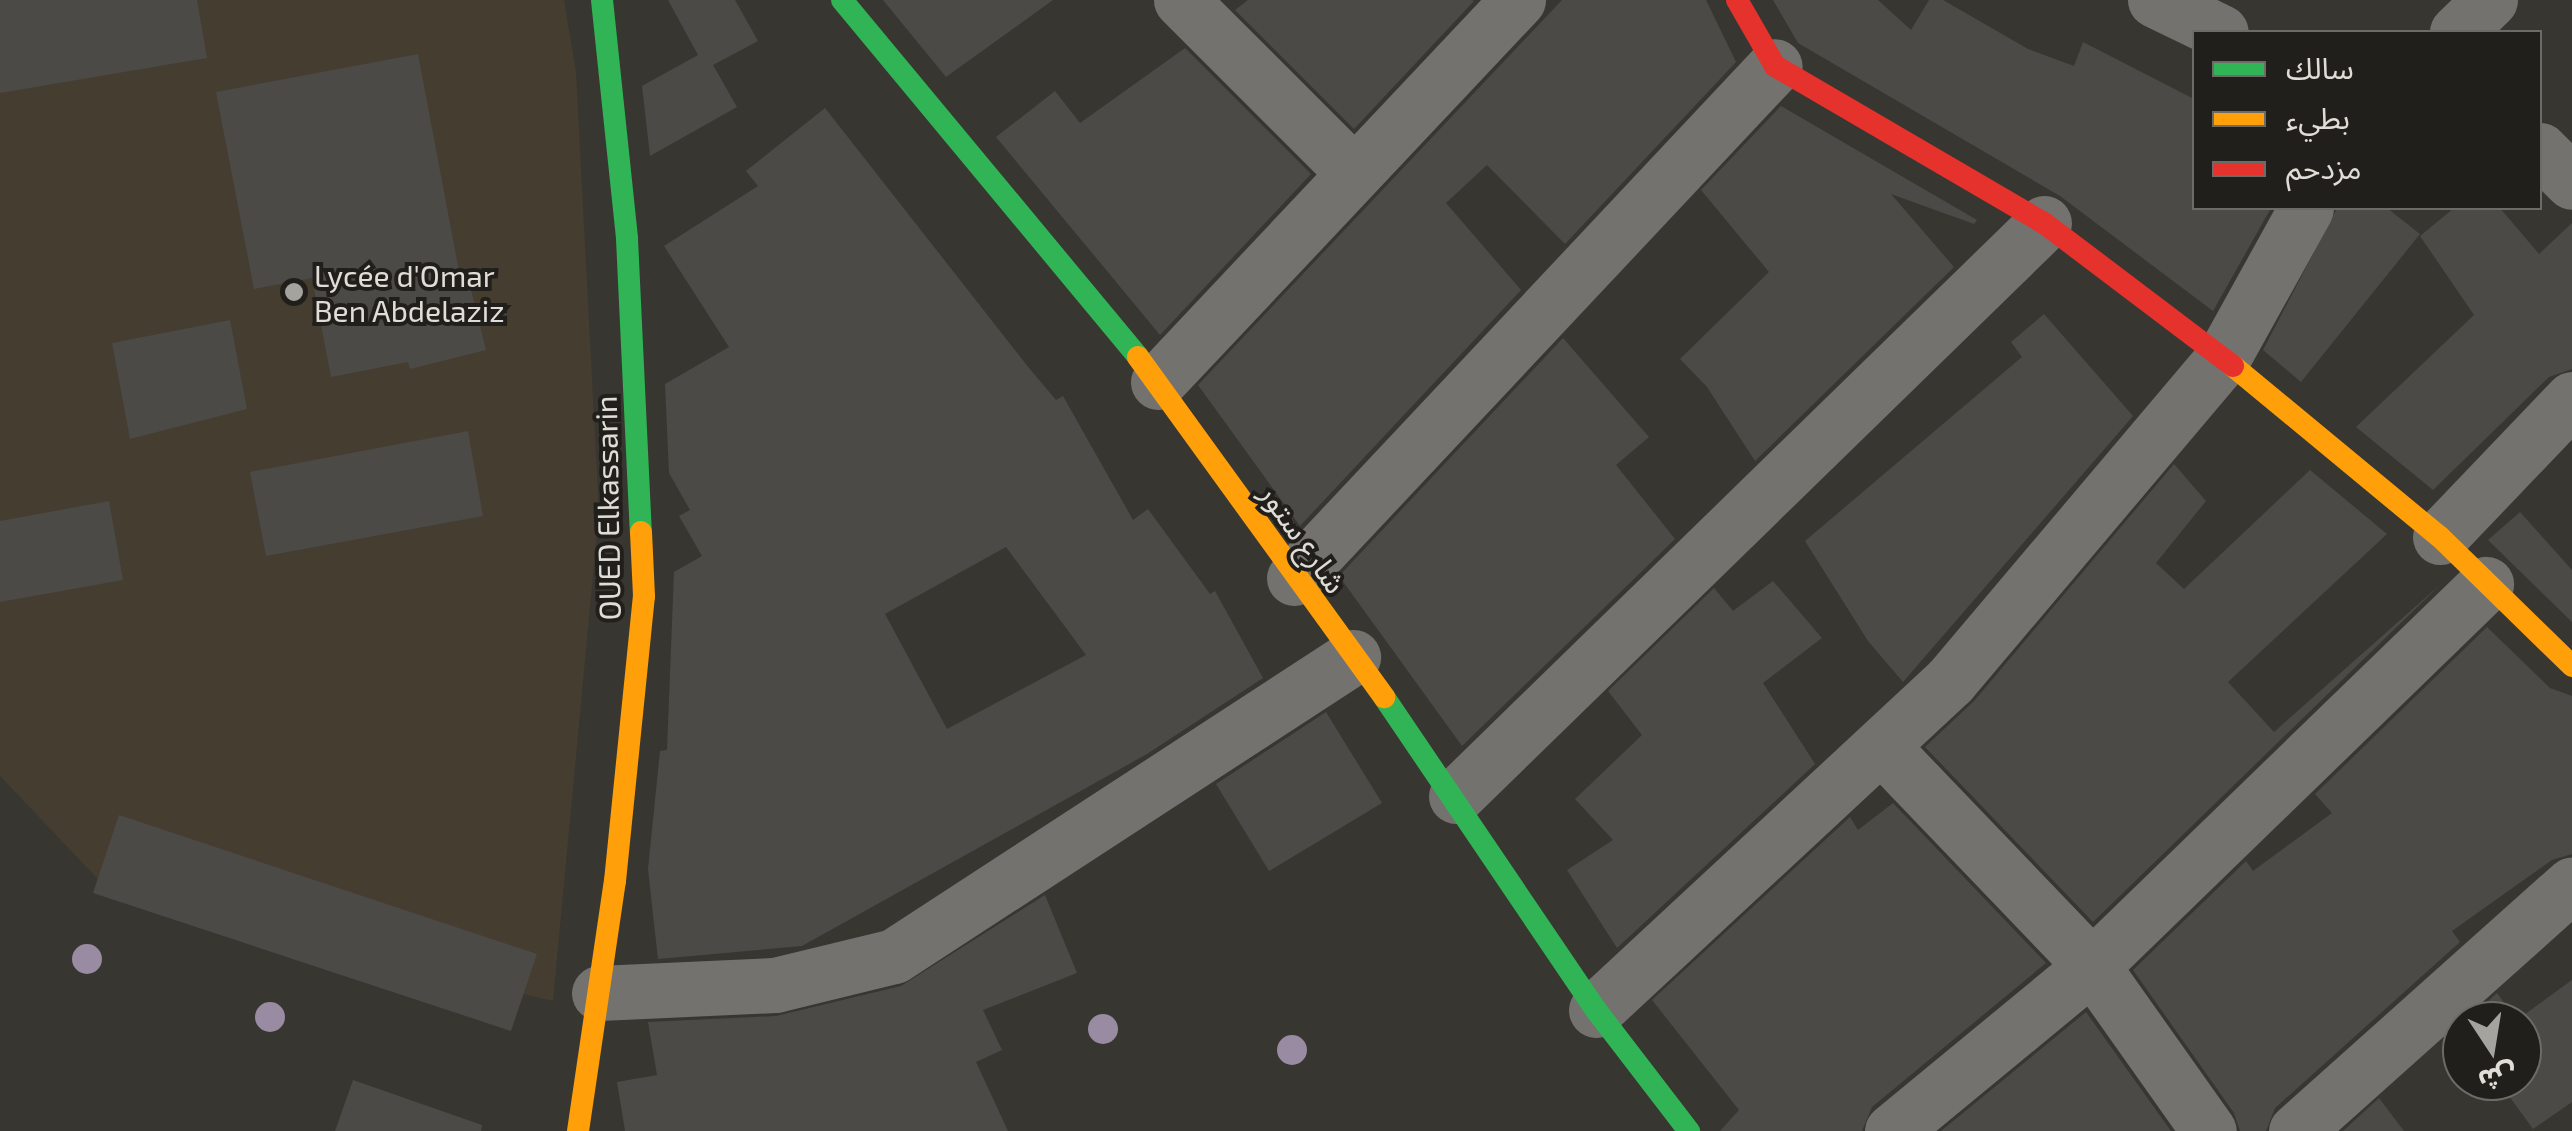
<!DOCTYPE html>
<meta charset="utf-8">
<style>
body{margin:0}
#map{position:relative;width:2572px;height:1131px;overflow:hidden;background:#383631;font-family:"Exo 2","Noto Sans Arabic",sans-serif}
div>[style]{position:absolute}
[style*='--x']{left:calc(var(--x)*1px);top:calc(var(--y)*1px);width:calc(var(--w)*1px);rotate:calc(var(--a)*1deg)}
.built>*{inset:0;background:#443d30}
.building>*{inset:0;background:#4b4a46}
.street>*{height:55px;margin:-27.5px;padding:0 27.5px;transform-origin:27.5px;border-radius:27.5px;background:#74726f}
.fast>*{height:22px;margin:-11px;padding:0 11px;transform-origin:11px;border-radius:11px;background:#30b455}
.slow>*{height:22px;margin:-11px;padding:0 11px;transform-origin:11px;border-radius:11px;background:#ff9f0a}
.jam>*{height:22px;margin:-11px;padding:0 11px;transform-origin:11px;border-radius:11px;background:#e5322d}
.trees>*{width:30px;height:30px;margin:-15px;border-radius:50%;background:#998ba2}
.dots>*{width:28px;height:28px;translate:-50% -50%;box-sizing:border-box;border:5px solid #211f1b;border-radius:50%}
span{translate:-50% -50%;white-space:nowrap;text-align:center;line-height:1.15;-webkit-text-stroke:8px #211f1b;paint-order:stroke}
.poi-label{font-size:30px;color:#e0ddd7}
.left{translate:0 -50%;text-align:left}
.street-label{font-size:30px;color:#e0ddd7}
.legend{position:absolute;left:2192px;top:30px;width:350px;height:180px;box-sizing:border-box;background:#211f1b;border:2px solid #6d6b66;margin:0;padding:12px 18px;list-style:none;font-size:30px;color:#e0ddd7}
.legend li{display:flex;align-items:center;gap:20px;height:50px}
.legend b{width:50px;border:2px solid #6d6b66}
.north{position:absolute;left:2442px;top:1001px;width:100px;height:100px;box-sizing:border-box;background:#211f1b;border:2px solid #6d6b66;border-radius:50%;rotate:168deg;font-size:28px;font-weight:700;line-height:40px;text-align:center;color:#e0ddd7}
.north::after{content:'';display:block;margin:auto;width:35px;height:45px;background:#a5a39d;clip-path:polygon(50% 0,100% 100%,50% 72%,0 100%)}
</style>
<div id="map">
<div class="built">
<i style="clip-path:polygon(0 0,564px 0,576px 72px,599px 512px,553px 1001px,113px 895px,0 776px)"></i>
</div>
<div class="building">
<i style="clip-path:polygon(0 0,197px 0,207px 58px,0 93px)"></i>
<i style="clip-path:polygon(668px 0,735px 0,758px 41px,713px 65px,737px 107px,650px 156px,642px 86px,698px 55px)"></i>
<i style="clip-path:polygon(883px 0,1053px 0,946px 77px)"></i>
<i style="clip-path:polygon(1248px 0,1472px 0,1474px 1px,1354px 129px,1235px 10px)"></i>
<i style="clip-path:polygon(1562px 0,1706px 0,1736px 62px,1565px 244px,1487px 165px,1446px 203px,1521px 290px,1300px 526px,1198px 385px)"></i>
<i style="clip-path:polygon(1773px 0,1878px 0,1911px 30px,1929px 0,1943px 0,2028px 49px,2074px 66px,2083px 42px,2194px 99px,2194px 208px,2271px 208px,2213px 311px,2060px 196px,1798px 43px)"></i>
<i style="clip-path:polygon(1185px 48px,1311px 174px,1160px 335px,996px 137px,1055px 91px,1080px 123px)"></i>
<i style="clip-path:polygon(418px 54px,462px 287px,470px 285px,486px 350px,410px 369px,408px 362px,331px 377px,312px 278px,254px 289px,216px 92px)"></i>
<i style="clip-path:polygon(1781px 106px,1977px 220px,1974px 224px,1891px 194px,1954px 267px,1755px 461px,1707px 387px,1680px 359px,1769px 272px,1701px 190px)"></i>
<i style="clip-path:polygon(evenodd,825px 108px,1029px 368px,1056px 400px,1063px 396px,1133px 520px,1148px 509px,1210px 594px,1215px 591px,1263px 678px,1147px 754px,802px 946px,658px 959px,648px 869px,660px 751px,667px 750px,674px 572px,702px 556px,679px 516px,690px 510px,669px 473px,665px 384px,729px 347px,664px 246px,758px 186px,746px 171px,825px 108px,1006px 547px,1086px 655px,947px 729px,885px 614px,1006px 547px)"></i>
<i style="clip-path:polygon(2337px 208px,2387px 208px,2420px 234px,2301px 382px,2263px 350px)"></i>
<i style="clip-path:polygon(2454px 208px,2500px 208px,2539px 254px,2572px 223px,2572px 369px,2549px 377px,2433px 490px,2356px 427px,2474px 315px,2420px 236px)"></i>
<i style="clip-path:polygon(2044px 314px,2133px 416px,1903px 682px,1868px 641px,1805px 541px,2022px 357px,2011px 342px)"></i>
<i style="clip-path:polygon(230px 320px,247px 409px,130px 439px,112px 343px)"></i>
<i style="clip-path:polygon(1563px 338px,1649px 437px,1616px 465px,1675px 539px,1462px 746px,1339px 576px)"></i>
<i style="clip-path:polygon(468px 431px,483px 516px,266px 556px,250px 472px)"></i>
<i style="clip-path:polygon(2174px 464px,2206px 501px,2156px 563px,2184px 589px,2310px 470px,2387px 534px,2228px 682px,2274px 732px,2442px 583px,2093px 922px,1925px 747px,1974px 701px)"></i>
<i style="clip-path:polygon(109px 501px,123px 580px,0 602px,0 521px)"></i>
<i style="clip-path:polygon(2520px 512px,2572px 570px,2572px 622px,2488px 540px)"></i>
<i style="clip-path:polygon(1773px 581px,1822px 638px,1763px 683px,1815px 764px,1617px 948px,1567px 870px,1613px 840px,1575px 799px,1642px 735px,1608px 691px,1714px 588px,1733px 611px)"></i>
<i style="clip-path:polygon(2487px 627px,2550px 688px,2572px 696px,2572px 854px,2552px 860px,2452px 931px,2460px 942px,2275px 1108px,2266px 1131px,2240px 1131px,2234px 1113px,2133px 970px,2246px 861px,2253px 871px,2332px 813px,2315px 794px)"></i>
<i style="clip-path:polygon(1326px 712px,1382px 803px,1269px 871px,1216px 784px)"></i>
<i style="clip-path:polygon(1893px 803px,2046px 963px,1872px 1107px,1862px 1131px,1720px 1131px,1739px 1110px,1652px 1000px,1850px 817px,1858px 830px)"></i>
<i style="clip-path:polygon(119px 815px,537px 954px,511px 1031px,93px 893px)"></i>
<i style="clip-path:polygon(1045px 895px,1077px 973px,983px 1010px,1002px 1050px,976px 1062px,1008px 1131px,625px 1131px,617px 1082px,657px 1075px,648px 1022px,776px 1016px,901px 986px)"></i>
<i style="clip-path:polygon(2572px 980px,2572px 1102px,2533px 1129px,2498px 1081px,2522px 1081px,2522px 1021px,2466px 1021px,2497px 993px,2517px 1020px)"></i>
<i style="clip-path:polygon(2086px 1012px,2171px 1131px,1941px 1131px)"></i>
<i style="clip-path:polygon(353px 1080px,482px 1125px,481px 1131px,335px 1131px)"></i>
<i style="clip-path:polygon(2379px 1098px,2404px 1131px,2343px 1131px)"></i>
</div>
<div class="street">
<i style="--x:1181;--y:0;--w:245;--a:45"></i>
<i style="--x:2155;--y:0;--w:73;--a:25.9"></i>
<i style="--x:2457;--y:32;--w:46;--a:-44.1"></i>
<i style="--x:2540;--y:150;--w:45;--a:45"></i>
<i style="--x:1158;--y:382;--w:525;--a:-46.7"></i>
<i style="--x:2440;--y:537;--w:191;--a:-46.3"></i>
<i style="--x:1294;--y:578;--w:702;--a:-46.79"></i>
<i style="--x:1882;--y:747;--w:303;--a:46.2"></i>
<i style="--x:2092;--y:966;--w:202;--a:54.7"></i>
<i style="--x:1456;--y:796;--w:821;--a:-44.26"></i>
<i style="--x:599;--y:993;--w:176;--a:-2.6"></i>
<i style="--x:775;--y:985;--w:122;--a:-13.7"></i>
<i style="--x:894;--y:956;--w:548;--a:-33.08"></i>
<i style="--x:1596;--y:1010;--w:483;--a:-42.9"></i>
<i style="--x:1950;--y:681;--w:423;--a:-49.8"></i>
<i style="--x:2223;--y:358;--w:171;--a:-61"></i>
<i style="--x:1892;--y:1131;--w:259;--a:-39.5"></i>
<i style="--x:2092;--y:966;--w:549;--a:-44.11"></i>
<i style="--x:2296;--y:1131;--w:370;--a:-41.8"></i>
</div>
<div class="fast">
<i style="--x:602;--y:0;--w:240;--a:84"></i>
<i style="--x:627;--y:239;--w:293;--a:87.3"></i>
<i style="--x:842;--y:0;--w:464;--a:50.3"></i>
<i style="--x:1384;--y:697;--w:378;--a:55.9"></i>
<i style="--x:1596;--y:1010;--w:153;--a:52.5"></i>
</div>
<div class="slow">
<i style="--x:1138;--y:357;--w:420;--a:54.1"></i>
<i style="--x:2233;--y:366;--w:268;--a:39.6"></i>
<i style="--x:2440;--y:537;--w:185;--a:44.3"></i>
<i style="--x:578;--y:1131;--w:253;--a:-81.6"></i>
<i style="--x:615;--y:881;--w:286;--a:-84.2"></i>
<i style="--x:644;--y:596;--w:64;--a:-92.7"></i>
</div>
<div class="jam">
<i style="--x:1737;--y:0;--w:76;--a:60.1"></i>
<i style="--x:1775;--y:66;--w:311;--a:30.3"></i>
<i style="--x:2044;--y:223;--w:237;--a:37.1"></i>
</div>
<div class="trees">
<i style="left:87px;top:959px"></i>
<i style="left:270px;top:1017px"></i>
<i style="left:1103px;top:1029px"></i>
<i style="left:1292px;top:1050px"></i>
</div>
<div class="dots">
<i style="left:294px;top:292px;background:#a5a39d"></i>
</div>
<div class="poi-label">
<span class="left" style="left:314px;top:292px">Lycée d'Omar<br>Ben Abdelaziz</span>
</div>
<div class="street-label">
<span style="left:607px;top:508px;rotate:-91deg">OUED Elkassarin</span>
<span style="left:1304px;top:538px;rotate:55deg">شارع ستور</span>
</div>
<ul class="legend">
<li><b style="height:12px;background:#30b455"></b>سالك</li>
<li><b style="height:12px;background:#ff9f0a"></b>بطيء</li>
<li><b style="height:12px;background:#e5322d"></b>مزدحم</li>
</ul>
<div class="north">ش</div>
</div>
